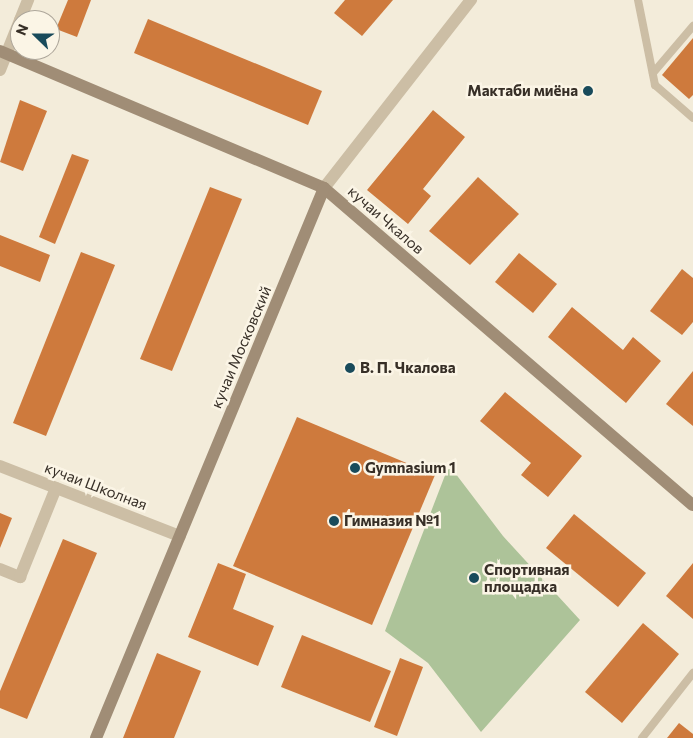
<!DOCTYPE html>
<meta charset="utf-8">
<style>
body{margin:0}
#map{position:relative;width:693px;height:738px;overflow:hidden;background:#f3ecda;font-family:Commissioner,sans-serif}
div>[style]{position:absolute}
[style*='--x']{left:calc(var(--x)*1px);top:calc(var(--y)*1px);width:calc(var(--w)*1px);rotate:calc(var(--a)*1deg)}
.green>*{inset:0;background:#adc399}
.building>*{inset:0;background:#ce7a3d}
.lane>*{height:8px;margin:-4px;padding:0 4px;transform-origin:4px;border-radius:4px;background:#ccbea5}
.street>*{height:12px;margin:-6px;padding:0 6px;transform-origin:6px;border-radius:6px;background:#ccbea5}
.secondary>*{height:12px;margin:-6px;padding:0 6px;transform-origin:6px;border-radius:6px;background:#a08d76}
.dots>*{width:14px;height:14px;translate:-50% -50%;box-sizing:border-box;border:2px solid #fbf5e6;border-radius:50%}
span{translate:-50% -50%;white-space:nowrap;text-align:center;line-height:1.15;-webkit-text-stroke:5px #fbf5e6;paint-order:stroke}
.poi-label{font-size:15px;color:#372f27;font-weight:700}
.right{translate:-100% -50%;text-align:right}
.left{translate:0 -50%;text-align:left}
.street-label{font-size:15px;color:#372f27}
.north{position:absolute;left:10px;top:10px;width:50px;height:50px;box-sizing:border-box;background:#fbf5e6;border:1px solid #ada69a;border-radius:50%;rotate:292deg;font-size:14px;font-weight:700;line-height:20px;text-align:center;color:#372f27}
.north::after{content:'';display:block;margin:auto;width:18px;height:22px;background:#194b5b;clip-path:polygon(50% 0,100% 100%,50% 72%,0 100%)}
</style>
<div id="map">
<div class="green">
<i style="clip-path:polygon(449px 465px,503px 536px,580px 620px,481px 732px,428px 663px,385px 631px)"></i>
</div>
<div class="building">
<i style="clip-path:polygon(68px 0,91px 0,77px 37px,56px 29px)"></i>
<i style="clip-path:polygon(345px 0,393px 0,362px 36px,334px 13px)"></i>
<i style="clip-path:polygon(148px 19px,322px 91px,308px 125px,134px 53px)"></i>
<i style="clip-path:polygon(693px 38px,693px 95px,689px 99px,662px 75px)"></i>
<i style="clip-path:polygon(20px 100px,47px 111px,23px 171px,0 162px)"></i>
<i style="clip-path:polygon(433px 110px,465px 137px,423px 189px,431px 196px,408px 224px,367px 190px)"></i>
<i style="clip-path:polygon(72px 154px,89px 160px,55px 244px,39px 237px)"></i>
<i style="clip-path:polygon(478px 177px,519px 214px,470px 265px,429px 231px)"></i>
<i style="clip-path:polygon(210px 187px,242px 199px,172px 371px,140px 359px)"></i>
<i style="clip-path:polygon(0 235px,50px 255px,40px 282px,0 266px)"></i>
<i style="clip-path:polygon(81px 252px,115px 265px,46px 436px,13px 423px)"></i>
<i style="clip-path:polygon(519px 253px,557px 284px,533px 313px,495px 282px)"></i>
<i style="clip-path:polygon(682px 269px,693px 278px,693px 322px,682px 335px,650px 311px)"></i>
<i style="clip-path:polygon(572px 307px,623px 350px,633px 337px,661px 361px,626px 403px,548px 337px)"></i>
<i style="clip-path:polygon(693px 371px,693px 426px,666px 404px)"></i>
<i style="clip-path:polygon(505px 392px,582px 456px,548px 497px,521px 475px,531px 463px,480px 421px)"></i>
<i style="clip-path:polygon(297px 417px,435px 475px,372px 625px,233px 566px)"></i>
<i style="clip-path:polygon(0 513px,12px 518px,0 548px)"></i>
<i style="clip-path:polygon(574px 514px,646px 573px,618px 607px,546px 548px)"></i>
<i style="clip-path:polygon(63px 539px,97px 553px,27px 719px,0 708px,0 691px)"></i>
<i style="clip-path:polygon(218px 563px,246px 574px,233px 609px,274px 626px,258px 666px,188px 637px)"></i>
<i style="clip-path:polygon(693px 563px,693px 619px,666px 596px)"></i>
<i style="clip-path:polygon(643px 623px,679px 654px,622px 723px,585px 692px)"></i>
<i style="clip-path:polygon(302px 635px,391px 671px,370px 722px,281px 687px)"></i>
<i style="clip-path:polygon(157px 653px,201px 671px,174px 738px,123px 738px)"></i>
<i style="clip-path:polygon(400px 658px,423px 667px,397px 736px,374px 727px)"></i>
<i style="clip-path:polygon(679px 723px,693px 734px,693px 738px,667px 738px)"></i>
</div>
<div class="lane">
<i style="--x:638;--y:0;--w:87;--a:78.7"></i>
<i style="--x:655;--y:85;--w:50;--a:41"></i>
<i style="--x:653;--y:73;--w:62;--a:-49.6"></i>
<i style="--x:642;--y:738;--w:83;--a:-51.9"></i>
</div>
<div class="street">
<i style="--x:20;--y:20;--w:22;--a:-68"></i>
<i style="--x:0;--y:70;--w:54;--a:-68.2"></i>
<i style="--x:324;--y:188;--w:239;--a:-52"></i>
<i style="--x:0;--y:466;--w:193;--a:21.3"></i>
<i style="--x:0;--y:569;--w:22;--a:22"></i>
<i style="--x:20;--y:577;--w:96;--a:-68"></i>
</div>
<div class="secondary">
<i style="--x:0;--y:51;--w:352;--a:22.9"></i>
<i style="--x:324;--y:188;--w:486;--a:40.7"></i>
<i style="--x:96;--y:738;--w:595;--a:-67.48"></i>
</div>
<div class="dots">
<i style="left:588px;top:91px;background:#194b5b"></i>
<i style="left:350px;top:368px;background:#194b5b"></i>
<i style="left:355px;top:468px;background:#194b5b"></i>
<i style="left:334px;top:521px;background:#194b5b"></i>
<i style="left:474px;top:578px;background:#194b5b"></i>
</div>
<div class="poi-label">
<span class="right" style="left:578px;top:91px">Мактаби миёна</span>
<span class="left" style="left:360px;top:368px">В. П. Чкалова</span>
<span class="left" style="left:365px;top:468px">Gymnasium 1</span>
<span class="left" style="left:344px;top:521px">Гимназия №1</span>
<span class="left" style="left:484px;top:578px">Спортивная<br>площадка</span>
</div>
<div class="street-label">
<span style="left:386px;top:220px;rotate:41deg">кучаи Чкалов</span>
<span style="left:241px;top:347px;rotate:-67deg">кучаи Московский</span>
<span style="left:96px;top:486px;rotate:21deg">кучаи Школная</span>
</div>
<div class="north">N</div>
</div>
